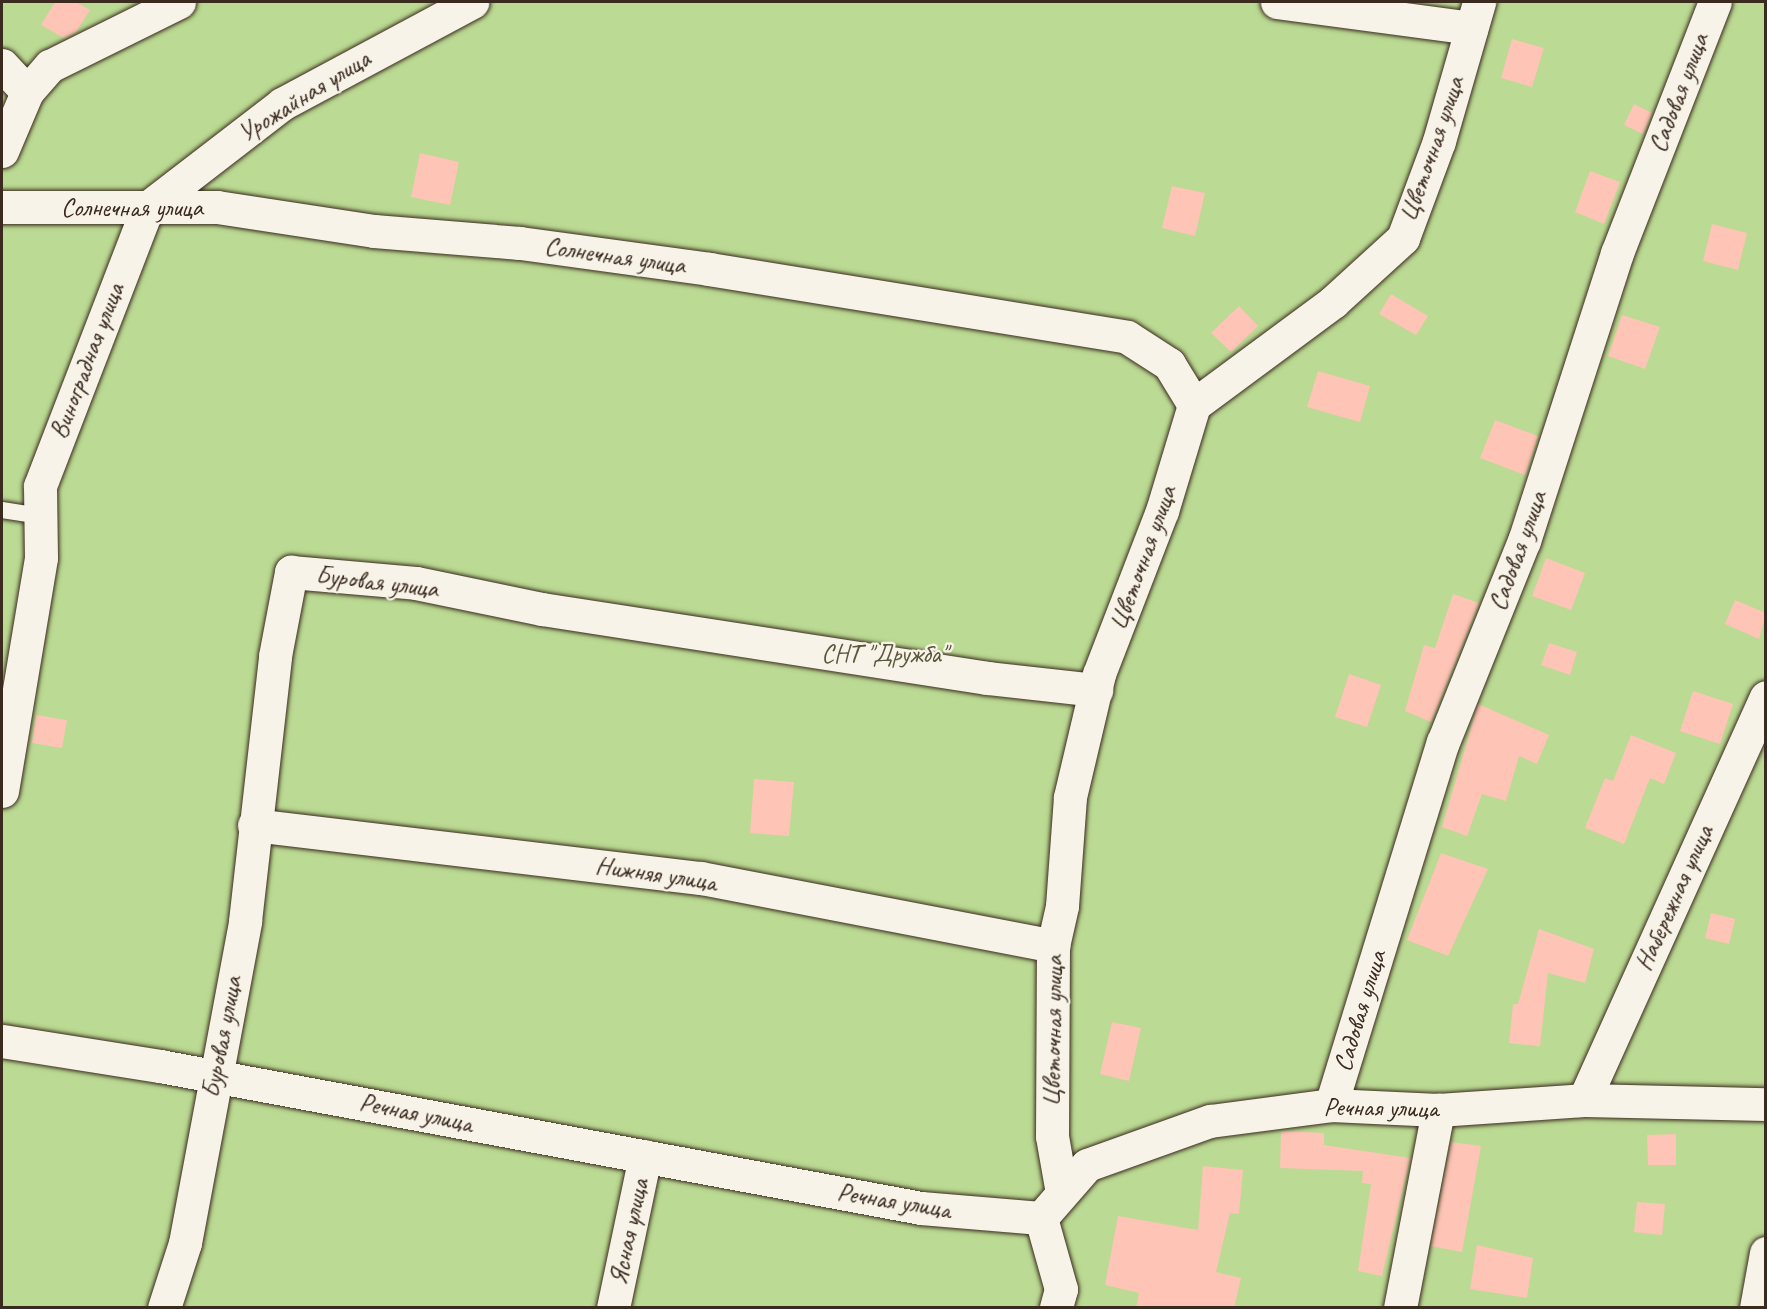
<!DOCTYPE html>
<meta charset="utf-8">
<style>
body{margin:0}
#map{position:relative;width:1767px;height:1309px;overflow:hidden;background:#f7f3e8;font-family:Caveat,sans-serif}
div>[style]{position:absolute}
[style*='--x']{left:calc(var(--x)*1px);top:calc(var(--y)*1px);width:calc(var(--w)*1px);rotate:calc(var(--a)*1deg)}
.green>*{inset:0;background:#bbda93}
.building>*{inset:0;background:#fec4b6}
.roads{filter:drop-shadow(0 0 2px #3b2a1e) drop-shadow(0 0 2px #3b2a1e)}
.lane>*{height:16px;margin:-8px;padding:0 8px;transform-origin:8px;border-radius:8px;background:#f7f3e8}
.street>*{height:33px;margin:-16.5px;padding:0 16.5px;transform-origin:16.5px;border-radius:16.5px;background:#f7f3e8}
span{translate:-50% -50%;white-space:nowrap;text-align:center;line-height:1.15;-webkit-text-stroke:4.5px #f7f3e8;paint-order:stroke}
.street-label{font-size:26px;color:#3b2a1e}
.park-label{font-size:26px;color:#5b563b}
.frame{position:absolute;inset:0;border:3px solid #3b2a1e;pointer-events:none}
</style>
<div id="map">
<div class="green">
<i style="clip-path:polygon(2px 2px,1765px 2px,1765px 1307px,2px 1307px)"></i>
</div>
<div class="building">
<i style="clip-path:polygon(55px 2px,76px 2px,90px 10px,76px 32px,64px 38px,41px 25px)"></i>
<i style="clip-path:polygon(1512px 39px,1544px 48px,1532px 87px,1501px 78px)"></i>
<i style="clip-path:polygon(1634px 104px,1652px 113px,1643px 134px,1624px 125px)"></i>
<i style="clip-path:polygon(420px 153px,459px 162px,450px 205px,411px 197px)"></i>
<i style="clip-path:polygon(1590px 171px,1620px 182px,1604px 224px,1575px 212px)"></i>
<i style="clip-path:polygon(1172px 186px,1205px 193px,1195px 236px,1162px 228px)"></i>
<i style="clip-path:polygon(1712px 224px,1747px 233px,1738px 270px,1703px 261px)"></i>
<i style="clip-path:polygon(1391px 294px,1428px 316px,1416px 335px,1379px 314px)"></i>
<i style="clip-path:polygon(1239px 306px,1258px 326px,1231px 352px,1211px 333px)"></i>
<i style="clip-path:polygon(1622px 315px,1660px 327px,1645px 369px,1608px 356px)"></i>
<i style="clip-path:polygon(1318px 371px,1370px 386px,1360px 422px,1307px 407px)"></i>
<i style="clip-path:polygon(1495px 420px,1538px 436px,1525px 475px,1480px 458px)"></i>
<i style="clip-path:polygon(1546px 558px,1585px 573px,1571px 610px,1532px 596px)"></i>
<i style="clip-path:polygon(1453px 594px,1479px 603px,1431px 722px,1405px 711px,1424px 645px,1435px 648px)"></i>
<i style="clip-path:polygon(1735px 600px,1766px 613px,1759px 639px,1725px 624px)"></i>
<i style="clip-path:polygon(1549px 643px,1577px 652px,1570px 675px,1541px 665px)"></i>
<i style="clip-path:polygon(1349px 674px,1381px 685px,1367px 727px,1335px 717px)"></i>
<i style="clip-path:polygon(1693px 691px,1733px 704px,1720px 744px,1680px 731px)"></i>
<i style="clip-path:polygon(1478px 704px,1549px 735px,1537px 764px,1519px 756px,1506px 801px,1482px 794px,1467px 836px,1442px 827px)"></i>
<i style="clip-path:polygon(36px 715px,67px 720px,62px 748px,32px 743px)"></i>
<i style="clip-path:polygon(1631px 735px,1676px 753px,1664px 784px,1650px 778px,1624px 844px,1585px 828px,1605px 778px,1613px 781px)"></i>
<i style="clip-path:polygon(754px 779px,794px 782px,789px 836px,750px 833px)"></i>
<i style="clip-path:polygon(1441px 853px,1488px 869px,1448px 956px,1407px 940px)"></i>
<i style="clip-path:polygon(1711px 913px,1735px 919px,1729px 944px,1705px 938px)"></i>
<i style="clip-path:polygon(1539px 929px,1594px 949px,1585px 983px,1548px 973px,1540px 1046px,1509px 1043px,1513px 1004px,1518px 1004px)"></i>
<i style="clip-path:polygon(1112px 1022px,1141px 1028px,1129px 1081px,1100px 1074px)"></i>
<i style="clip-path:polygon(1281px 1131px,1324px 1133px,1324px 1145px,1410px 1158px,1382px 1276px,1358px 1271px,1371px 1184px,1362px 1183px,1363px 1171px,1280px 1168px)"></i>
<i style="clip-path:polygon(1676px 1134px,1676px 1165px,1648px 1165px,1647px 1135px)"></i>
<i style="clip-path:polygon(1451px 1142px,1481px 1146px,1462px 1252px,1431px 1246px)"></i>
<i style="clip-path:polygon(1203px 1166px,1243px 1170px,1239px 1214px,1230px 1213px,1216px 1272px,1241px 1278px,1234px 1308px,1136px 1308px,1139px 1293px,1105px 1285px,1118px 1216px,1198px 1230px)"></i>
<i style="clip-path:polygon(1637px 1202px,1665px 1204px,1662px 1235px,1634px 1232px)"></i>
<i style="clip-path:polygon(1477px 1245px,1533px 1258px,1527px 1298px,1470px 1289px)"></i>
</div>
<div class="roads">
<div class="lane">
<i style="--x:2;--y:510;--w:38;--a:9"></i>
</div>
<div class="street">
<i style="--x:1277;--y:2;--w:196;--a:7.6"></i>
<i style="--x:2;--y:65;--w:37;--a:47"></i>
<i style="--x:2;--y:151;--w:64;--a:-67"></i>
<i style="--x:27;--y:92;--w:35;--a:-49"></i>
<i style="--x:50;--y:66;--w:144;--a:-26.4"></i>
<i style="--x:2;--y:207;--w:215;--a:0"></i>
<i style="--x:217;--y:207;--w:159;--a:8.7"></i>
<i style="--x:374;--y:231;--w:146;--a:4.7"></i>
<i style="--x:520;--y:243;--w:191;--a:7.8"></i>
<i style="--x:709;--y:269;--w:423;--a:9.2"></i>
<i style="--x:1127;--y:337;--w:50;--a:32.7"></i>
<i style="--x:1169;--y:364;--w:48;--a:58.6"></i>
<i style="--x:2;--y:791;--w:236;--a:-80.5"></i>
<i style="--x:41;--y:558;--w:72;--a:-90.8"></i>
<i style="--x:40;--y:486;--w:298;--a:-68.9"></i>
<i style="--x:147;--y:208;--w:170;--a:-37.6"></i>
<i style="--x:282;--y:104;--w:216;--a:-28.2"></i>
<i style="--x:254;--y:825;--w:450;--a:6.8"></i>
<i style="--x:701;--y:878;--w:359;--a:10.9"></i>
<i style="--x:2;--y:1041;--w:160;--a:9"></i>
<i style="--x:160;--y:1066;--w:774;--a:10.57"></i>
<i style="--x:921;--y:1208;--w:120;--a:4.8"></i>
<i style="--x:1041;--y:1218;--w:70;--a:-49"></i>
<i style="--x:1087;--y:1165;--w:131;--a:-19.7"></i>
<i style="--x:1210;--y:1121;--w:122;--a:-7.5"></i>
<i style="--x:1331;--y:1105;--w:107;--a:2.7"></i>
<i style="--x:1438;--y:1110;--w:146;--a:-3.9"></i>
<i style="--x:1584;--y:1100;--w:182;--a:1.3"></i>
<i style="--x:1584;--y:1100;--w:442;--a:-65.7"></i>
<i style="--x:1331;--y:1105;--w:380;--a:-72.9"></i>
<i style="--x:1443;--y:742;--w:217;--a:-68.1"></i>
<i style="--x:1524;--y:541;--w:303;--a:-72.1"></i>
<i style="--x:1617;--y:253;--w:269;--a:-68.7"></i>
<i style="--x:1062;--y:1193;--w:58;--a:-100"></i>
<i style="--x:1052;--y:1136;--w:190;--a:-89.7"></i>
<i style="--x:1053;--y:946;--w:41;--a:-77.3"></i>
<i style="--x:1062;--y:906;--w:109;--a:-85.8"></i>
<i style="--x:1070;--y:797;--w:126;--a:-76.7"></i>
<i style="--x:1099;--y:674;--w:175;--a:-68.9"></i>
<i style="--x:1162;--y:511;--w:111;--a:-73.2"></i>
<i style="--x:1194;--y:405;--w:173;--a:-36.5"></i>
<i style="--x:1333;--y:302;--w:95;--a:-42.4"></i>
<i style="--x:1403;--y:238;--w:103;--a:-69.6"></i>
<i style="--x:1439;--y:141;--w:145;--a:-73.9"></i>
<i style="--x:1041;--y:1218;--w:74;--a:74.3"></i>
<i style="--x:1061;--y:1289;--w:20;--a:105"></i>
<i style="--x:164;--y:1308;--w:68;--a:-72.1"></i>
<i style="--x:185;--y:1243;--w:328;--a:-79.4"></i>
<i style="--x:245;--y:921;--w:267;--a:-83.5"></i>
<i style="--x:275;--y:656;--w:86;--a:-79.2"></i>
<i style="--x:291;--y:572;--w:125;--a:5"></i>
<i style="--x:416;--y:583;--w:129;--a:11.7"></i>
<i style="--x:542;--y:609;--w:450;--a:8.8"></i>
<i style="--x:987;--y:678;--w:110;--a:6.3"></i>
<i style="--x:613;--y:1308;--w:155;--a:-78.1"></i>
<i style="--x:1400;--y:1308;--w:202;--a:-79.1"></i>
<i style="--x:1756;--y:1308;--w:56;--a:-79.7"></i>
</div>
</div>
<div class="street-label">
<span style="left:1679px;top:93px;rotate:-69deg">Садовая улица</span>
<span style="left:304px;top:96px;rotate:-32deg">Урожайная улица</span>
<span style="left:1432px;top:149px;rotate:-71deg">Цветочная улица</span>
<span style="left:132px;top:208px">Солнечная улица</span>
<span style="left:615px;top:256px;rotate:8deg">Солнечная улица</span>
<span style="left:87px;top:361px;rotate:-69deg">Виноградная улица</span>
<span style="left:1518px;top:551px;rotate:-70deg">Садовая улица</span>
<span style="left:1143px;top:558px;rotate:-70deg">Цветочная улица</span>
<span style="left:377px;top:582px;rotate:7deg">Буровая улица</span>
<span style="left:656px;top:874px;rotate:8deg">Нижняя улица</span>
<span style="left:1674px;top:898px;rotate:-66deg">Набережная улица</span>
<span style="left:1360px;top:1011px;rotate:-73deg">Садовая улица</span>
<span style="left:1053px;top:1031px;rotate:-89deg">Цветочная улица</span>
<span style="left:222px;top:1037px;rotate:-79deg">Буровая улица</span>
<span style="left:1381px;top:1108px;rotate:1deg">Речная улица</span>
<span style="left:416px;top:1113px;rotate:11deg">Речная улица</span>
<span style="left:894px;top:1201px;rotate:9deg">Речная улица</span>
<span style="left:629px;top:1232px;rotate:-78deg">Ясная улица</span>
</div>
<div class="park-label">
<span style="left:884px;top:654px">СНТ "Дружба"</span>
</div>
<div class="frame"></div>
</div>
